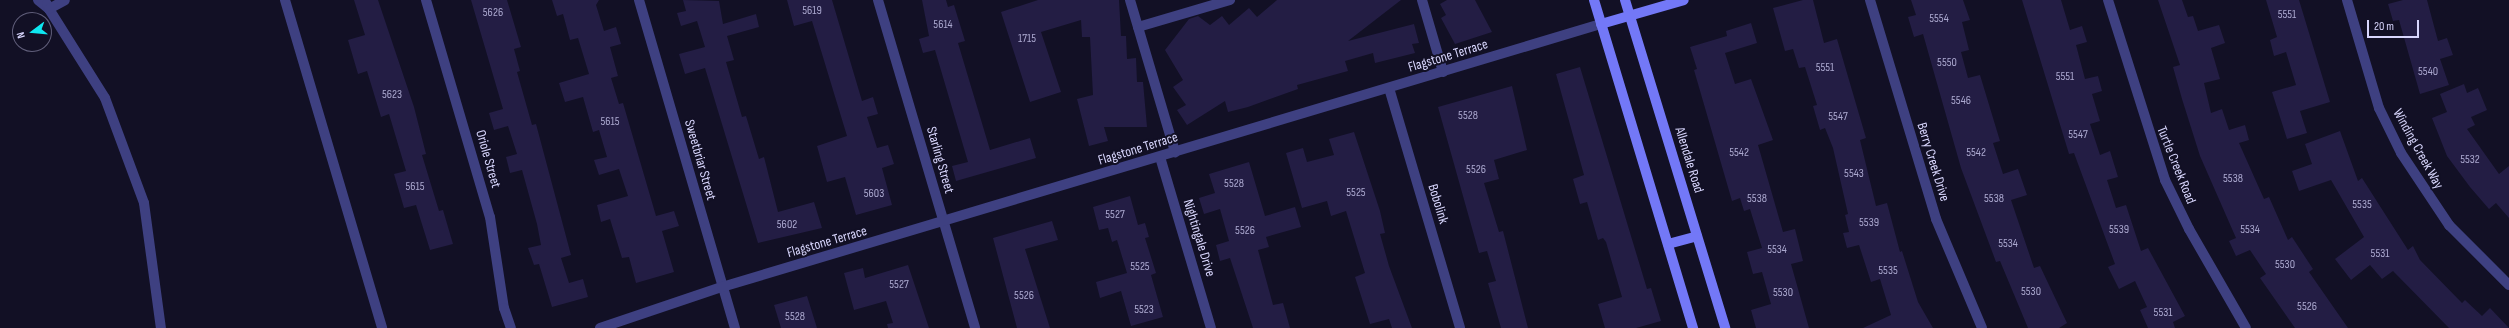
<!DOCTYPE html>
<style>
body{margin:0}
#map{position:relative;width:2509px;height:328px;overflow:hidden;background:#121025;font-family:"Sofia Sans Condensed",sans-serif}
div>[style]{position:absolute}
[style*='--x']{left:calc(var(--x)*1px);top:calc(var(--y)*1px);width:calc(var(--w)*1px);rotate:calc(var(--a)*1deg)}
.building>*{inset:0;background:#231d44}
.lane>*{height:10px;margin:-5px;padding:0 5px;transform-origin:5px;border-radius:5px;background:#3e4081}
.street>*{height:10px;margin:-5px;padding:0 5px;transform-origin:5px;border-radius:5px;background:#3e4081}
.secondary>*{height:10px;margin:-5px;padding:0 5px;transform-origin:5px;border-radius:5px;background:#7378f7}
span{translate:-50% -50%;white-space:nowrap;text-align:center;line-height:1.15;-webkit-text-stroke:4px #121025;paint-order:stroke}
.number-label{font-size:12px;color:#aba8cf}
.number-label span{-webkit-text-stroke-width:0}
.street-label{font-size:14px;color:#d8d6fd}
.north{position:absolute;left:12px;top:12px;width:40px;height:40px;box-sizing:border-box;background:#121025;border:1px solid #615f7b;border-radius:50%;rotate:254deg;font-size:11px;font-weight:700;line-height:16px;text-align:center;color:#d8d6fd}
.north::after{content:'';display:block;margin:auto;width:14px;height:18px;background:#0ee7f1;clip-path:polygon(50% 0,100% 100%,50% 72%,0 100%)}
.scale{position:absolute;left:2367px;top:20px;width:52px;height:18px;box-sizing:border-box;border:2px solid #d8d6fd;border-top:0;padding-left:5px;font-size:12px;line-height:14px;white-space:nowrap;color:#d8d6fd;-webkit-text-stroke:3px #121025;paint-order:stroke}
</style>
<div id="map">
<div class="building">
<i style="clip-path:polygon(354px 0,378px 0,414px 107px,426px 154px,422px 155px,439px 211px,443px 210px,453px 244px,430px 250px,416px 205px,404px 208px,394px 174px,406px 171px,389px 114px,381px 117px,367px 71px,358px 74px,348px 40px,365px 35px)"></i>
<i style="clip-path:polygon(471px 0,507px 0,521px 47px,514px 49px,520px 71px,517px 72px,532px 125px,536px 124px,571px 255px,561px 258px,569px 283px,583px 279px,588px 297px,552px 307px,539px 264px,534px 265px,528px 248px,541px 245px,537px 224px,522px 170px,510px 173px,506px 157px,517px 154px,508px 126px,494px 130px,489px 113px,503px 109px)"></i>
<i style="clip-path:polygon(552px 0,599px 0,596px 5px,604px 31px,616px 27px,621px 44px,610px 47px,618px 76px,611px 78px,619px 104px,623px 103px,656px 216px,674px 211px,679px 226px,662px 231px,674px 272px,636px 283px,629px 257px,622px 258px,610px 219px,601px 222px,597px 205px,628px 196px,619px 169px,599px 175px,594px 160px,607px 157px,599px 130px,593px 132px,583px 97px,565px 102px,559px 83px,589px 74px,578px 38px,570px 40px,563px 14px,557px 16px)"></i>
<i style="clip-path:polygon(683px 0,719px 1px,723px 24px,756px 14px,759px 27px,727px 36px,734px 60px,726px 62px,742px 117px,746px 116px,759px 159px,764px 157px,778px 212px,814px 202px,822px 228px,758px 243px,705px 68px,685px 74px,679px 54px,705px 47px,697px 21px,681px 26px,677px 13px,686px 11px)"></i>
<i style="clip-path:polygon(787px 0,832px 0,862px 101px,873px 97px,878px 114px,867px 117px,877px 148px,888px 145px,894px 164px,882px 168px,892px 205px,856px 215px,845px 177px,827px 182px,817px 146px,847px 136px,812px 21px,794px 26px)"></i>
<i style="clip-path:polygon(922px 0,946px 0,948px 7px,954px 5px,965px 41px,958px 43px,990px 150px,1030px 138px,1036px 158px,956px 181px,952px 166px,968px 162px,935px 50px,923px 53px,919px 39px,929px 36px)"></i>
<i style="clip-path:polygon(1038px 0,1119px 0,1121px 36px,1126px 36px,1127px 59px,1136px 58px,1137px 82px,1143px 82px,1147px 127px,1104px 127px,1108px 141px,1089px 146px,1077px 99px,1093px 95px,1090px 37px,1082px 37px,1081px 20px,1041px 32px,1061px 92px,1030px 102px,1001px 12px)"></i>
<i style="clip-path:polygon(1277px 0,1401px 0,1348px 41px,1414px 24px,1419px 43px,1412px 44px,1415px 53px,1375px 63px,1373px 53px,1345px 61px,1348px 71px,1297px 85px,1298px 89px,1248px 107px,1228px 112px,1225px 101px,1187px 125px,1177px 110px,1186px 105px,1173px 87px,1183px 80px,1165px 50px,1189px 19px,1198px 16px,1210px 25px,1222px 16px,1229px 25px,1249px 8px,1257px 17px)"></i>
<i style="clip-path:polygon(1447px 0,1475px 0,1492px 32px,1455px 44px,1441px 18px,1446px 15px,1440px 4px)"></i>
<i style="clip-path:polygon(1803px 0,1813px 0,1824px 43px,1837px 39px,1866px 138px,1860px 140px,1876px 206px,1887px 203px,1900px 252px,1902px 251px,1918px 302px,1933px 328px,1863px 328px,1891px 315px,1880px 279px,1871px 282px,1859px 245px,1847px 248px,1843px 233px,1849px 232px,1845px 215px,1848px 214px,1833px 148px,1825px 128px,1820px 130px,1813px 106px,1817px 105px,1805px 67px,1799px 68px,1793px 49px,1785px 51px,1773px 8px)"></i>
<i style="clip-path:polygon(1911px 0,1963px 0,1970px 20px,1962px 22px,1969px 50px,1961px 52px,1968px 78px,1980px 75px,2000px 141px,1993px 143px,2003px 174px,2018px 169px,2027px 195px,2011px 200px,2034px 268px,2040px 266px,2067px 323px,2059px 328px,2028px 328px,2000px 261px,1996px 262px,1961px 168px,1923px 34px,1914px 37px,1908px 17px,1916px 15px)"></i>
<i style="clip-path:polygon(2022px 0,2061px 0,2070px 30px,2082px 26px,2087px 42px,2076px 45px,2085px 79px,2098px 76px,2102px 91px,2092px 94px,2100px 121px,2090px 124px,2100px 155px,2110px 151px,2118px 177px,2107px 180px,2116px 208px,2126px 205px,2141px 251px,2148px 248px,2185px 316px,2173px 322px,2175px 328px,2148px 328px,2140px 310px,2147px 307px,2135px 281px,2119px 289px,2108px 267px,2115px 264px,2074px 153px,2069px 154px)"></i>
<i style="clip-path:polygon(2158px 0,2182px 0,2188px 17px,2193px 16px,2198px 31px,2219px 25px,2225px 43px,2211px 48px,2220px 79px,2204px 83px,2211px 113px,2222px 109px,2229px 130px,2245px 125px,2249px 140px,2239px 143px,2264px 199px,2269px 197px,2288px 240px,2292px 237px,2313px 269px,2309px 272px,2348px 328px,2295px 328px,2260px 278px,2266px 274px,2250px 250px,2236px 256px,2229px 241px,2236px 238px,2200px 156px,2182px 99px,2173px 67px,2180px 65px)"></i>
<i style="clip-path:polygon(2266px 0,2299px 0,2330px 102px,2300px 111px,2307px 133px,2287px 139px,2272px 92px,2296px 85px,2286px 52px,2274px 56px,2270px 40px,2277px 37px)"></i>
<i style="clip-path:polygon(2403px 0,2427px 0,2438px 41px,2447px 38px,2453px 55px,2440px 59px,2449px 85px,2420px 94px,2399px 20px,2393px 21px,2388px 4px)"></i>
<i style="clip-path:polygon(1751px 23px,1757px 43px,1725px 53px,1735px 84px,1751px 79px,1773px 140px,1758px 145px,1783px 232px,1795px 229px,1803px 261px,1791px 264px,1809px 328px,1756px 328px,1751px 310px,1771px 304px,1762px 272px,1753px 274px,1747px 252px,1762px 248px,1750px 209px,1744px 211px,1740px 198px,1732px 201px,1694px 70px,1697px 69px,1690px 47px,1727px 36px,1726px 31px)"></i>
<i style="clip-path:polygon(1580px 67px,1647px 289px,1651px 288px,1661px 321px,1636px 328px,1605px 328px,1598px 304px,1622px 297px,1606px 242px,1603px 238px,1598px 240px,1587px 202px,1580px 204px,1573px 179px,1584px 175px,1556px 74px)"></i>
<i style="clip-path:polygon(2464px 84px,2467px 93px,2478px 88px,2487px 110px,2471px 117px,2475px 125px,2467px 129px,2499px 174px,2509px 166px,2509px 218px,2496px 203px,2489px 209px,2470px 187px,2447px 156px,2432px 118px,2447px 112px,2440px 94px)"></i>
<i style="clip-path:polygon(1512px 86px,1527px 150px,1494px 160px,1499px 179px,1484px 183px,1499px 232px,1503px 231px,1528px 328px,1501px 328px,1488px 283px,1496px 281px,1487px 251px,1479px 253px,1438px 107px)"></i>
<i style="clip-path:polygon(2340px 131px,2358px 181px,2362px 178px,2408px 250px,2413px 246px,2420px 260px,2462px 303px,2465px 300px,2482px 316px,2490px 308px,2509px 328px,2449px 328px,2393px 271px,2382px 279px,2370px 265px,2351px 280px,2335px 259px,2364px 237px,2331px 180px,2299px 191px,2292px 171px,2312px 164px,2305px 144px)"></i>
<i style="clip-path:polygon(1354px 132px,1380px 211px,1385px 233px,1380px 234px,1389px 266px,1412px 328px,1392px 328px,1389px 319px,1370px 324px,1355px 277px,1365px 273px,1346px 211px,1331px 216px,1327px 201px,1302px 208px,1286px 153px,1303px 148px,1307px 162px,1334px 155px,1329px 139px)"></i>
<i style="clip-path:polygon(1249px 162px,1265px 216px,1295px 207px,1301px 227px,1266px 237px,1269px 247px,1258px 250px,1273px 305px,1283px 303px,1290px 328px,1253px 328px,1230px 258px,1220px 261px,1216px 245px,1229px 241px,1220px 209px,1204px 214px,1199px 198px,1215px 193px,1209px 174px)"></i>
<i style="clip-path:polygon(1130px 196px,1138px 225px,1145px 223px,1149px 237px,1145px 238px,1156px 273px,1151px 275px,1163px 317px,1131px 326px,1121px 291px,1100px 298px,1096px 282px,1127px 273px,1117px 240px,1112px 242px,1108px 228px,1099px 230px,1093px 207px)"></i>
<i style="clip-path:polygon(1052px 221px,1058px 240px,1025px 249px,1050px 328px,1017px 328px,993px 238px)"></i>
<i style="clip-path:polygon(908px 265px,929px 328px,888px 328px,887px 324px,893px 323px,886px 301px,854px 310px,844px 273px,863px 268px,865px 278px)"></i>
<i style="clip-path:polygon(807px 296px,817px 328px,781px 328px,774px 305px)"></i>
</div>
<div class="lane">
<i style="--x:38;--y:0;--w:14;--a:39"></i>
<i style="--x:49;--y:9;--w:105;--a:57.8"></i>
<i style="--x:105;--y:98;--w:112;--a:69.6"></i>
<i style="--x:144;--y:203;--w:126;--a:82.3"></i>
<i style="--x:285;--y:0;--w:342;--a:73.5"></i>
<i style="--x:47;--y:4;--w:5;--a:68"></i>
<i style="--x:49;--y:9;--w:18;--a:-29"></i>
</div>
<div class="street">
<i style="--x:426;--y:0;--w:226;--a:73.6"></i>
<i style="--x:490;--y:217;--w:92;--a:81.3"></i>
<i style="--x:504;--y:308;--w:21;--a:71"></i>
<i style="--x:639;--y:0;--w:342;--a:73.7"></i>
<i style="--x:878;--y:0;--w:342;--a:73.5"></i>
<i style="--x:1130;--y:0;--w:159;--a:73.5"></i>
<i style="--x:1422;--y:0;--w:75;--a:73.7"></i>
<i style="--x:1870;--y:0;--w:229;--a:73.2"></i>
<i style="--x:1936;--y:219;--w:118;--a:67.1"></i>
<i style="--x:2108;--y:0;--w:189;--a:72.4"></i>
<i style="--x:2165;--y:180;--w:55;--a:63.9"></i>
<i style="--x:2189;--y:229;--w:114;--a:60.1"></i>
<i style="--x:2347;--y:0;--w:113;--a:73.5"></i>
<i style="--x:2379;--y:108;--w:50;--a:63.9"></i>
<i style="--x:2401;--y:153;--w:87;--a:56.3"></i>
<i style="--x:2449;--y:225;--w:85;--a:45"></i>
<i style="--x:1138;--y:27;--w:96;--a:-16.4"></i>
<i style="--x:1389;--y:88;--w:250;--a:73.5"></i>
<i style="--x:1160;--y:157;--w:178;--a:73.4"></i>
<i style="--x:600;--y:328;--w:129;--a:-18.6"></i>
<i style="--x:722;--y:287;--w:918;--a:-16.66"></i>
</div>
<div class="secondary">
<i style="--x:1594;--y:0;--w:343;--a:73.2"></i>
<i style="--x:1625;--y:0;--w:343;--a:73"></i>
<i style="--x:1601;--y:24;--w:86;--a:-16.1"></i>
<i style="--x:1668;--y:244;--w:30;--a:-15"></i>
</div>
<div class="number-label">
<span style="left:812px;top:11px">5619</span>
<span style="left:493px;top:13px">5626</span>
<span style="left:2287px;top:15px">5551</span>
<span style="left:1939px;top:19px">5554</span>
<span style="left:943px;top:25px">5614</span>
<span style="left:1027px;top:39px">1715</span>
<span style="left:1947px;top:63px">5550</span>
<span style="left:1825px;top:68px">5551</span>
<span style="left:2428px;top:72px">5540</span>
<span style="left:2065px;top:77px">5551</span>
<span style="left:392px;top:95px">5623</span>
<span style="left:1961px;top:101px">5546</span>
<span style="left:1468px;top:116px">5528</span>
<span style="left:1838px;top:117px">5547</span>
<span style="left:610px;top:122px">5615</span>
<span style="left:2078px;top:135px">5547</span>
<span style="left:1739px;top:153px">5542</span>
<span style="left:1976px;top:153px">5542</span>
<span style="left:2470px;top:160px">5532</span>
<span style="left:1476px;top:170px">5526</span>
<span style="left:1854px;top:174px">5543</span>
<span style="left:2233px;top:179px">5538</span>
<span style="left:1234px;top:184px">5528</span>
<span style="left:415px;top:187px">5615</span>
<span style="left:1356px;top:193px">5525</span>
<span style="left:874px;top:194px">5603</span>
<span style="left:1757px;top:199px">5538</span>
<span style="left:1994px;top:199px">5538</span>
<span style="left:2362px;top:205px">5535</span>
<span style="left:1115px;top:215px">5527</span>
<span style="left:1869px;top:223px">5539</span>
<span style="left:787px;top:225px">5602</span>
<span style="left:2119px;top:230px">5539</span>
<span style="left:2250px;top:230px">5534</span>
<span style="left:1245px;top:231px">5526</span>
<span style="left:2008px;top:244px">5534</span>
<span style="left:1777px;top:250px">5534</span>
<span style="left:2380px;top:254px">5531</span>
<span style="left:2285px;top:265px">5530</span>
<span style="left:1140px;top:267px">5525</span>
<span style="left:1888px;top:271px">5535</span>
<span style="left:899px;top:285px">5527</span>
<span style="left:2031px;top:292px">5530</span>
<span style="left:1783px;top:293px">5530</span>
<span style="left:1024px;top:296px">5526</span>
<span style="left:2307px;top:307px">5526</span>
<span style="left:1144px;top:310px">5523</span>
<span style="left:2163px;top:313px">5531</span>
<span style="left:795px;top:317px">5528</span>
</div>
<div class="street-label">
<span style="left:1448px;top:56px;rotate:-17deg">Flagstone Terrace</span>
<span style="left:1138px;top:149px;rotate:-17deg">Flagstone Terrace</span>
<span style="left:2418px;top:149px;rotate:61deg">Winding Creek Way</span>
<span style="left:488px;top:159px;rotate:74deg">Oriole Street</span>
<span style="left:700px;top:160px;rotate:74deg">Sweetbriar Street</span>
<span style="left:940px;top:160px;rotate:74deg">Starling Street</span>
<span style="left:1689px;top:160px;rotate:73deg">Allendale Road</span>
<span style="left:1933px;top:162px;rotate:73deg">Berry Creek Drive</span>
<span style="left:2176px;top:165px;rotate:68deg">Turtle Creek Road</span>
<span style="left:1438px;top:204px;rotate:73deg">Bobolink</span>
<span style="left:1199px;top:238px;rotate:73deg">Nightingale Drive</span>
<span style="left:827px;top:242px;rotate:-16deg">Flagstone Terrace</span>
</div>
<div class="north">N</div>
<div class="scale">20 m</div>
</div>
